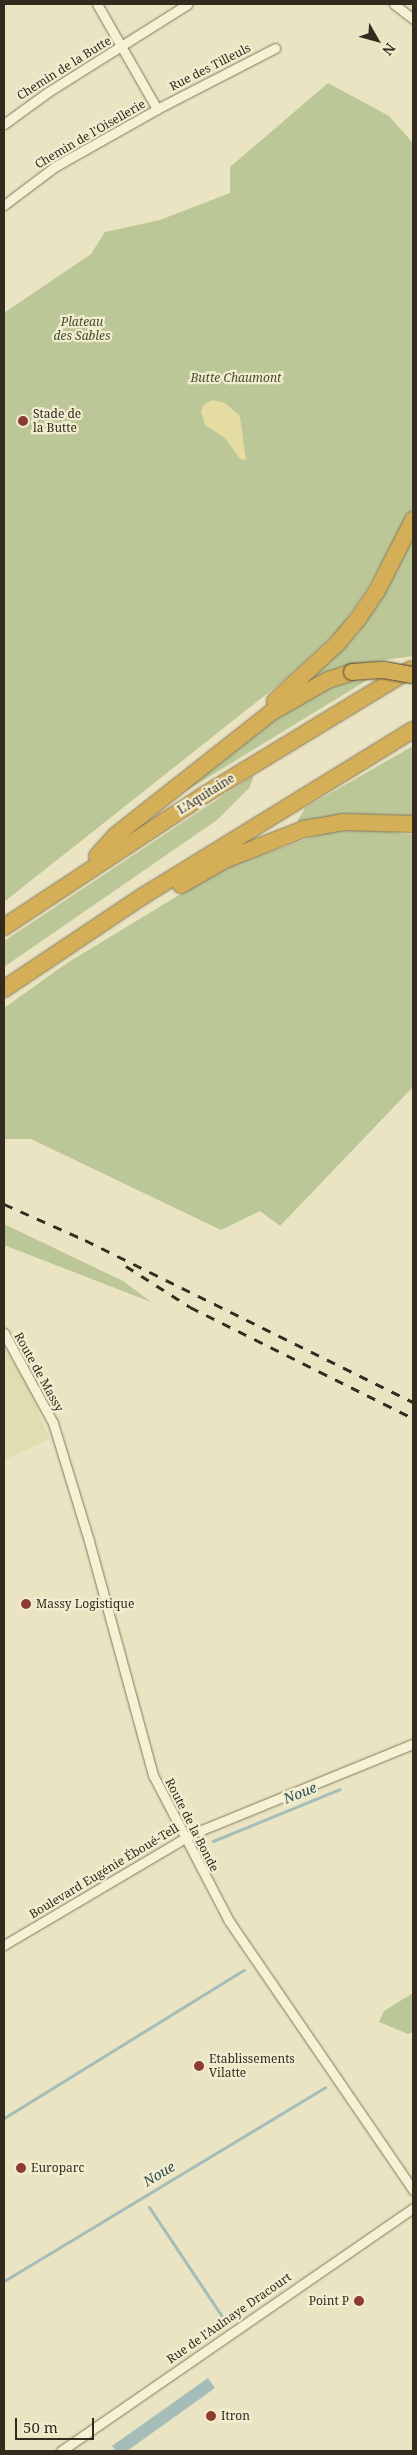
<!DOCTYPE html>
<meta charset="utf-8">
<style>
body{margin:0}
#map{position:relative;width:417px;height:2455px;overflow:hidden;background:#eae4c2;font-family:"Noto Serif",serif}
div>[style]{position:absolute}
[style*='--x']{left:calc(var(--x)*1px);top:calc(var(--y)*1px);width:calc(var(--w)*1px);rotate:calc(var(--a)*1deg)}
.farmland>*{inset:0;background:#dfdeb0}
.green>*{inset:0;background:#bbc797}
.sand>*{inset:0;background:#e4dca1}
.water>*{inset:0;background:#a4bdb9}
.stream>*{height:3px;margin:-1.5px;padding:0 1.5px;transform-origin:1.5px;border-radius:1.5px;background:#a4bdb9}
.roads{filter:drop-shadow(0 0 1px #83765b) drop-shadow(0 0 1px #83765b)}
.minor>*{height:9px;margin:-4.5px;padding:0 4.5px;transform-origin:4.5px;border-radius:4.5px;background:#f6f1d4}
.motorway>*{height:16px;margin:-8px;padding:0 8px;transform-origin:8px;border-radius:8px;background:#d4af58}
.rail>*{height:3px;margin-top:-1.5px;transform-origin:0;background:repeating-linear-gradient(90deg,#342b1e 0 9px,transparent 0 18px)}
.bridges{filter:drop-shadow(0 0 1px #51432f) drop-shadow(0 0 1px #51432f)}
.motorway-bridge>*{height:16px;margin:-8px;padding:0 8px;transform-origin:8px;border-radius:8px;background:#d4af58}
.dots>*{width:14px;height:14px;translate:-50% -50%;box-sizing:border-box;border:2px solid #f2edd1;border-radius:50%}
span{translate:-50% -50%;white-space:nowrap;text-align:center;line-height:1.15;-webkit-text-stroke:4.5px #f2edd1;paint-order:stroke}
.street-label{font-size:12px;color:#342b1e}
.park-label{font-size:12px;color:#3f4e26;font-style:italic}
.poi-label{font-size:12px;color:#342b1e}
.left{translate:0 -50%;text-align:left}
.right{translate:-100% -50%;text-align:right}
.water-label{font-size:14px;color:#2e4f52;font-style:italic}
.frame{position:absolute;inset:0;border:5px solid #342b1e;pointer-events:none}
.north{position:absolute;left:352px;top:15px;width:50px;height:50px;-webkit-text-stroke:4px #f2edd1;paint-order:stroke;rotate:128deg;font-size:14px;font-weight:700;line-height:20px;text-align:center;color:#342b1e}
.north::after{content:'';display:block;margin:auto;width:18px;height:22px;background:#342b1e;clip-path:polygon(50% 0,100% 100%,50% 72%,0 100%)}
.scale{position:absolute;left:15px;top:2418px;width:79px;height:22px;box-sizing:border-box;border:2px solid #342b1e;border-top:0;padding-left:6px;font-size:15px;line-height:18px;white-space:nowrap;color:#342b1e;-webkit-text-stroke:4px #f2edd1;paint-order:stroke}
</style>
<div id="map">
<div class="farmland">
<i style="clip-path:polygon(4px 1348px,29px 1387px,49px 1439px,4px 1460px)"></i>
</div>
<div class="green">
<i style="clip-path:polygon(328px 83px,389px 116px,413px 143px,413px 507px,368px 588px,339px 630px,283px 681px,4px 902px,4px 313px,91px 254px,105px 232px,160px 220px,230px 193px,230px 167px)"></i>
<i style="clip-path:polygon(413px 533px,413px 656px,342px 666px,307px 684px,306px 681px,359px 632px)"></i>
<i style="clip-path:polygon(369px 679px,176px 797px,299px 700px,326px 687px)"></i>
<i style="clip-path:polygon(413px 746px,413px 816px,335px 815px,312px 822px,297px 821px,306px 807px)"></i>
<i style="clip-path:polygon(254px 775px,250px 787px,217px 820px,4px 967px,4px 941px)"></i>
<i style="clip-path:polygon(371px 829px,413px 835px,413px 1087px,280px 1226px,260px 1211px,221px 1230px,31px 1139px,4px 1139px,4px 1008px,67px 963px,222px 869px,326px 832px)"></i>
<i style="clip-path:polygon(4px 1224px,123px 1281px,151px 1302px,4px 1245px)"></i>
<i style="clip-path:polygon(413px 1993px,413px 2032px,408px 2034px,379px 2022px,384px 2011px)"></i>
</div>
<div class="sand">
<i style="clip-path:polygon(213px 400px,225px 403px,240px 416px,246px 460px,240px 459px,225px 438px,205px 425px,201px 412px,204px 404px)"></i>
</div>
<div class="water">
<i style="clip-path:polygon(208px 2378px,215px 2388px,127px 2451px,116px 2451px,112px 2446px)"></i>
</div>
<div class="stream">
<i style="--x:213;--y:1841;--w:137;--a:-22.3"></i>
<i style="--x:4;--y:2118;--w:282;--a:-31.7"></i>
<i style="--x:149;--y:2207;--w:130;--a:56.3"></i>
<i style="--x:4;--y:2281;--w:375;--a:-31.1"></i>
</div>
<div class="roads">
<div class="minor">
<i style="--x:394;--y:4;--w:24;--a:38"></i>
<i style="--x:157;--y:109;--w:133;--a:-27.3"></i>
<i style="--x:4;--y:124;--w:54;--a:-36"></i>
<i style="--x:48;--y:92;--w:165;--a:-32.2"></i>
<i style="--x:4;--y:205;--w:65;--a:-36.9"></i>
<i style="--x:56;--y:166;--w:116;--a:-29.4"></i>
<i style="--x:157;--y:109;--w:121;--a:-119.7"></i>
<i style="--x:4;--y:1333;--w:102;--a:61.4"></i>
<i style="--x:53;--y:1423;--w:123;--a:73"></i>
<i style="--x:89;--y:1541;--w:243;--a:74.7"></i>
<i style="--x:153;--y:1775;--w:165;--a:62.5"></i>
<i style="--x:229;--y:1921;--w:326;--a:55.6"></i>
<i style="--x:4;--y:1945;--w:218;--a:-30.6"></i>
<i style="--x:192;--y:1834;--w:239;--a:-22.2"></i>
<i style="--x:61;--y:2451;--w:428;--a:-34.6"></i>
</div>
<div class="motorway">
<i style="--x:275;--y:701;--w:84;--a:-42.6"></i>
<i style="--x:337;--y:644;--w:33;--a:-50"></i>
<i style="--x:358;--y:619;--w:34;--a:-56"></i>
<i style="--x:377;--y:591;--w:80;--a:-63.1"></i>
<i style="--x:97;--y:856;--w:28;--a:-48"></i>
<i style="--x:116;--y:835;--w:199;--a:-38.3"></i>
<i style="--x:272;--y:712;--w:64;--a:-29.7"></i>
<i style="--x:328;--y:680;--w:25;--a:-18"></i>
<i style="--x:181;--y:885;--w:53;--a:-29.5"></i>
<i style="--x:227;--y:859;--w:83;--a:-21.3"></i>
<i style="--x:304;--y:829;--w:40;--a:-10"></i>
<i style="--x:343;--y:822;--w:70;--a:1.6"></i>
<i style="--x:4;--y:927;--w:240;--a:-33.4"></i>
<i style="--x:204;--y:795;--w:242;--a:-31.3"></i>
<i style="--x:4;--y:989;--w:167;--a:-33.8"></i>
<i style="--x:143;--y:896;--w:317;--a:-31.6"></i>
</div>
</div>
<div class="rail">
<i style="--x:4;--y:1204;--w:89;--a:24"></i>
<i style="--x:85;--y:1240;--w:366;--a:26.3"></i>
<i style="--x:126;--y:1266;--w:76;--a:32.6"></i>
<i style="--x:190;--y:1307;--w:249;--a:26.5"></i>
</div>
<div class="bridges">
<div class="motorway-bridge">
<i style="--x:352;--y:672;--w:32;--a:-4"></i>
<i style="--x:384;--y:670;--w:29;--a:10"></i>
</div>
</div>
<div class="dots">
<i style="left:23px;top:421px;background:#8d3c2f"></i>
<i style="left:26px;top:1604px;background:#8d3c2f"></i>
<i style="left:199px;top:2066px;background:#8d3c2f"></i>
<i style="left:21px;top:2168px;background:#8d3c2f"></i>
<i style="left:359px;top:2301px;background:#8d3c2f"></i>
<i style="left:211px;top:2416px;background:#8d3c2f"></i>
</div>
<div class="street-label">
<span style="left:210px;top:67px;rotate:-27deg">Rue des Tilleuls</span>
<span style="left:64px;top:68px;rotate:-32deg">Chemin de la Butte</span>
<span style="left:90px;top:134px;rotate:-30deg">Chemin de l'Oisellerie</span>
<span style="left:206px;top:794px;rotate:-32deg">L'Aquitaine</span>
<span style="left:39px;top:1372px;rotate:61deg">Route de Massy</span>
<span style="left:192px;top:1825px;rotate:63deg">Route de la Bonde</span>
<span style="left:104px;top:1871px;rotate:-31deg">Boulevard Eugénie Éboué-Tell</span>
<span style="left:229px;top:2318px;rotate:-35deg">Rue de l'Aulnaye Dracourt</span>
</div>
<div class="park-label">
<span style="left:82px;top:329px">Plateau<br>des Sables</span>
<span style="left:236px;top:378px">Butte Chaumont</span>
</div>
<div class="poi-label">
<span class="left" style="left:33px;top:421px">Stade de<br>la Butte</span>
<span class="left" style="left:36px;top:1604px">Massy Logistique</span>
<span class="left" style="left:209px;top:2066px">Etablissements<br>Vilatte</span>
<span class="left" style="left:31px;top:2168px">Europarc</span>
<span class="right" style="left:349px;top:2301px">Point P</span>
<span class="left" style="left:221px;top:2416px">Itron</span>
</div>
<div class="water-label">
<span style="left:300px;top:1793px;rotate:-22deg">Noue</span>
<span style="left:159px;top:2174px;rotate:-31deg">Noue</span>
</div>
<div class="frame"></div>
<div class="north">N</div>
<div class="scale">50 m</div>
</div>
